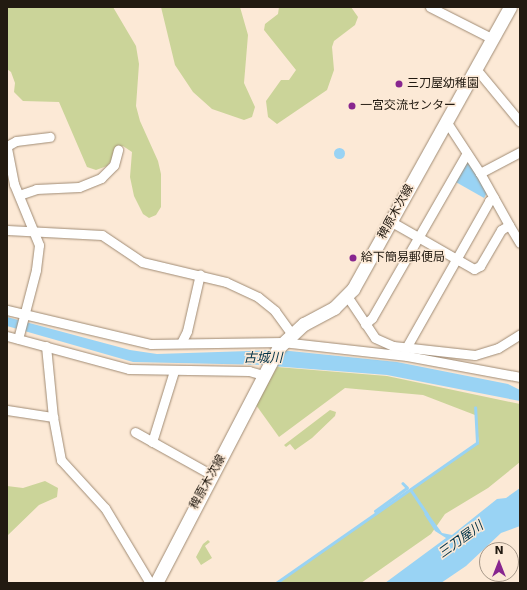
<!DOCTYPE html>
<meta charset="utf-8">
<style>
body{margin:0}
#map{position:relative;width:527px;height:590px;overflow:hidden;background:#fce9d6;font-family:"DejaVu Sans","Noto Sans JP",sans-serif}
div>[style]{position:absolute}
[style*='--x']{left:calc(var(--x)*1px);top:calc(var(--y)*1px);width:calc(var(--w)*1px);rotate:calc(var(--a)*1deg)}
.green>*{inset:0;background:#cbd499}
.water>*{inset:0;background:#99d3f4}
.round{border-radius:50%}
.stream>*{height:2.5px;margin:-1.25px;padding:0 1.25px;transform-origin:1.25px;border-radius:1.25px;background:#99d3f4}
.roads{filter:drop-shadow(0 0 1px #a08b74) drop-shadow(0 0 1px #a08b74)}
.street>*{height:9px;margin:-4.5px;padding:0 4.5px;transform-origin:4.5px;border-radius:4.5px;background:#fff}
.secondary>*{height:13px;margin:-6.5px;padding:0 6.5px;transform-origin:6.5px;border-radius:6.5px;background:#fff}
.dots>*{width:11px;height:11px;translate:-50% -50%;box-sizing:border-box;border:2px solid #fce9d6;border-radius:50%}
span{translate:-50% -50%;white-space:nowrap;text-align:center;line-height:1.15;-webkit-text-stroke:3px #fce9d6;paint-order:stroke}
.poi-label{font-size:12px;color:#221a11}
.left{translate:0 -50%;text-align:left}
.street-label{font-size:12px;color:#221a11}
.water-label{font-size:13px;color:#013349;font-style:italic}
.frame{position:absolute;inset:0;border:8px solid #221a11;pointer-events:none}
.north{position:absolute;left:479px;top:542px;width:40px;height:40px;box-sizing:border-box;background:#fce9d6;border:1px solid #a59687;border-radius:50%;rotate:0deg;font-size:11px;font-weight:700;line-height:16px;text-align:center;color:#221a11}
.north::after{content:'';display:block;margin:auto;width:14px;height:18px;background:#88268f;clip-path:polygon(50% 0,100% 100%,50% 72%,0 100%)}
</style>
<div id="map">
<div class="green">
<i style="clip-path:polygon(7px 7px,113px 7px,136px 46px,139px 64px,136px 106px,140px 121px,158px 161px,161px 174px,161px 207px,156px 215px,149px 218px,143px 214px,134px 196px,130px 177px,132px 152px,123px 146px,113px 151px,113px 158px,107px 166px,96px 170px,87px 167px,59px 102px,23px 101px,14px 92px,15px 83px,11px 72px,7px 69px)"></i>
<i style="clip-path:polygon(161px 7px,240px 7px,248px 35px,244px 83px,255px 107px,252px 117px,244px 120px,212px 109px,193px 92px,175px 65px)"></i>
<i style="clip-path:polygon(279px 7px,351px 7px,358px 17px,355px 25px,334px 41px,332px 47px,334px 70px,327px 90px,277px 124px,268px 117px,266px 101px,281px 80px,289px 80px,296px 70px,264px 30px,265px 24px,278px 14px)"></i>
<i style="clip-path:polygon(277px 367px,387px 376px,520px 404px,520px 462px,488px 488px,445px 514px,431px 534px,361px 583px,278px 583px,479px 443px,475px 415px,423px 395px,345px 388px,279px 437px,256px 405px)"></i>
<i style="clip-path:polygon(330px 410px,336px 412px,335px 416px,312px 438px,295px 450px,290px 444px,286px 447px,284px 445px)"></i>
<i style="clip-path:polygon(45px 481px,58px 488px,57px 497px,39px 505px,7px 536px,7px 486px,23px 488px)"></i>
<i style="clip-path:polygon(208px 540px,210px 542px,205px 546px,212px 558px,201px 565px,196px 557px,203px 544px)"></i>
</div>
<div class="water">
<i class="round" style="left:333.5px;top:147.5px;width:11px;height:11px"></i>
<i style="clip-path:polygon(465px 161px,469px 162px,488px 191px,484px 198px,454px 181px)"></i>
<i style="clip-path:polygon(7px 317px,130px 350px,157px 354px,275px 350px,266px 365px,133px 362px,7px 326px)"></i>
<i style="clip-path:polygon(280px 350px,397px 362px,508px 384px,520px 390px,520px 401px,387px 375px,272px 366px)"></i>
<i style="clip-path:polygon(520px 488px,520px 526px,501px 533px,466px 566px,441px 583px,385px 583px,446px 538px,435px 531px,424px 514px,427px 512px,442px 533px,452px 535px,497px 499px,506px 498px)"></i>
</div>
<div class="stream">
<i style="--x:411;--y:490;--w:29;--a:56"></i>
<i style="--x:375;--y:511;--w:39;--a:-36"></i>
<i style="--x:407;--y:488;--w:6;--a:-135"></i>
<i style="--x:276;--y:583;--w:245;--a:-34.9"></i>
<i style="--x:477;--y:443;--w:35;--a:-93"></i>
</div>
<div class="roads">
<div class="street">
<i style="--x:430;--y:7;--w:71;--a:26.9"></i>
<i style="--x:477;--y:70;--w:67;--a:50.4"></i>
<i style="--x:7;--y:146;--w:10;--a:-29"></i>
<i style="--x:16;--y:141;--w:34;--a:-7"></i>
<i style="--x:7;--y:148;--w:37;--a:79"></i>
<i style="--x:14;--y:184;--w:66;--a:67.7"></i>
<i style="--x:39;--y:245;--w:25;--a:97"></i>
<i style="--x:36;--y:270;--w:71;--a:104.6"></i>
<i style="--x:480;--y:173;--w:45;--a:-27.7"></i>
<i style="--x:19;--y:195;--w:18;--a:-19"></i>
<i style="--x:36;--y:189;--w:43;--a:-2.7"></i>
<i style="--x:79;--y:187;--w:24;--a:-22"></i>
<i style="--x:101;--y:178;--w:18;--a:-45"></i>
<i style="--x:114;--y:165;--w:16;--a:-75"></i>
<i style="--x:390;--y:221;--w:97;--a:29.7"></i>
<i style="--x:474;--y:269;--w:7;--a:-27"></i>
<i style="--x:480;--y:266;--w:42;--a:-59.7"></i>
<i style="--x:501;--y:230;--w:9;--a:-32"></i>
<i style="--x:509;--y:225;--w:60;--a:-119.1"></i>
<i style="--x:480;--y:173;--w:62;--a:-123.2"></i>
<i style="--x:509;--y:225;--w:21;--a:59"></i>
<i style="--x:7;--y:230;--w:95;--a:3"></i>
<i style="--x:102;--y:235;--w:48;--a:34"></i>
<i style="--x:142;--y:262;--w:86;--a:13.4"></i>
<i style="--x:226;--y:282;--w:35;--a:25"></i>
<i style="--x:258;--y:297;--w:22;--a:39"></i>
<i style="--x:275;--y:311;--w:27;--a:54"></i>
<i style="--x:347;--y:296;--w:50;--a:56.3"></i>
<i style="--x:375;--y:338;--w:20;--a:24"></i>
<i style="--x:393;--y:346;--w:82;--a:6.3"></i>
<i style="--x:475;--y:355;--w:24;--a:-17"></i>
<i style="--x:498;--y:348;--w:26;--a:-32"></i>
<i style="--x:7;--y:310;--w:148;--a:13.3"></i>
<i style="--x:151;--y:344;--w:131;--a:-0.9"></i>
<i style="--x:282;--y:342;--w:126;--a:6.4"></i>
<i style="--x:407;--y:356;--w:115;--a:10.5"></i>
<i style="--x:365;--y:324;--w:9;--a:-41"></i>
<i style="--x:372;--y:318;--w:190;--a:-60.1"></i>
<i style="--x:7;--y:336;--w:126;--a:15.1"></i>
<i style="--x:129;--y:369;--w:120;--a:1"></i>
<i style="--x:249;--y:371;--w:15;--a:16"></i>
<i style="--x:181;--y:343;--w:13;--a:-63"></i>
<i style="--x:187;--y:331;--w:58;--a:-77.2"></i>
<i style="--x:46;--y:346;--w:71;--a:84.4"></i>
<i style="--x:53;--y:417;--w:44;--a:79.5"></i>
<i style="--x:61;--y:460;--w:65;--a:47.5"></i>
<i style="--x:105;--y:508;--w:87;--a:59"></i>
<i style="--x:406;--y:348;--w:169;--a:-60.5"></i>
<i style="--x:489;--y:201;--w:6;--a:-39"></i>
<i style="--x:7;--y:410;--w:47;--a:8.7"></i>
<i style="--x:135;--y:432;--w:88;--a:29.2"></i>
<i style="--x:152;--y:442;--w:74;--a:-72.8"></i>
</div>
<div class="secondary">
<i style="--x:156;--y:583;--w:266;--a:-62.5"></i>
<i style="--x:279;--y:347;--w:34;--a:-43"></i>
<i style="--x:304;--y:324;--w:34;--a:-28"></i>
<i style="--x:334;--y:308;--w:27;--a:-45"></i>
<i style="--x:353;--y:289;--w:323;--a:-60.9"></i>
</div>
</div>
<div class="dots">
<i style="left:399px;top:84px;background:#88268f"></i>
<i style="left:352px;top:106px;background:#88268f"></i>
<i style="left:353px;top:258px;background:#88268f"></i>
</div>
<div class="poi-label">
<span class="left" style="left:407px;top:84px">三刀屋幼稚園</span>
<span class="left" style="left:360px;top:106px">一宮交流センター</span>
<span class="left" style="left:361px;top:258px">給下簡易郵便局</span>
</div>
<div class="street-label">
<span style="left:396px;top:212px;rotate:-61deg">稗原木次線</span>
<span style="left:208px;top:482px;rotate:-61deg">稗原木次線</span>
</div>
<div class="water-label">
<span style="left:263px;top:358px">古城川</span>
<span style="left:461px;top:540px;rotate:-36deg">三刀屋川</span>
</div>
<div class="frame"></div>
<div class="north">N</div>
</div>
